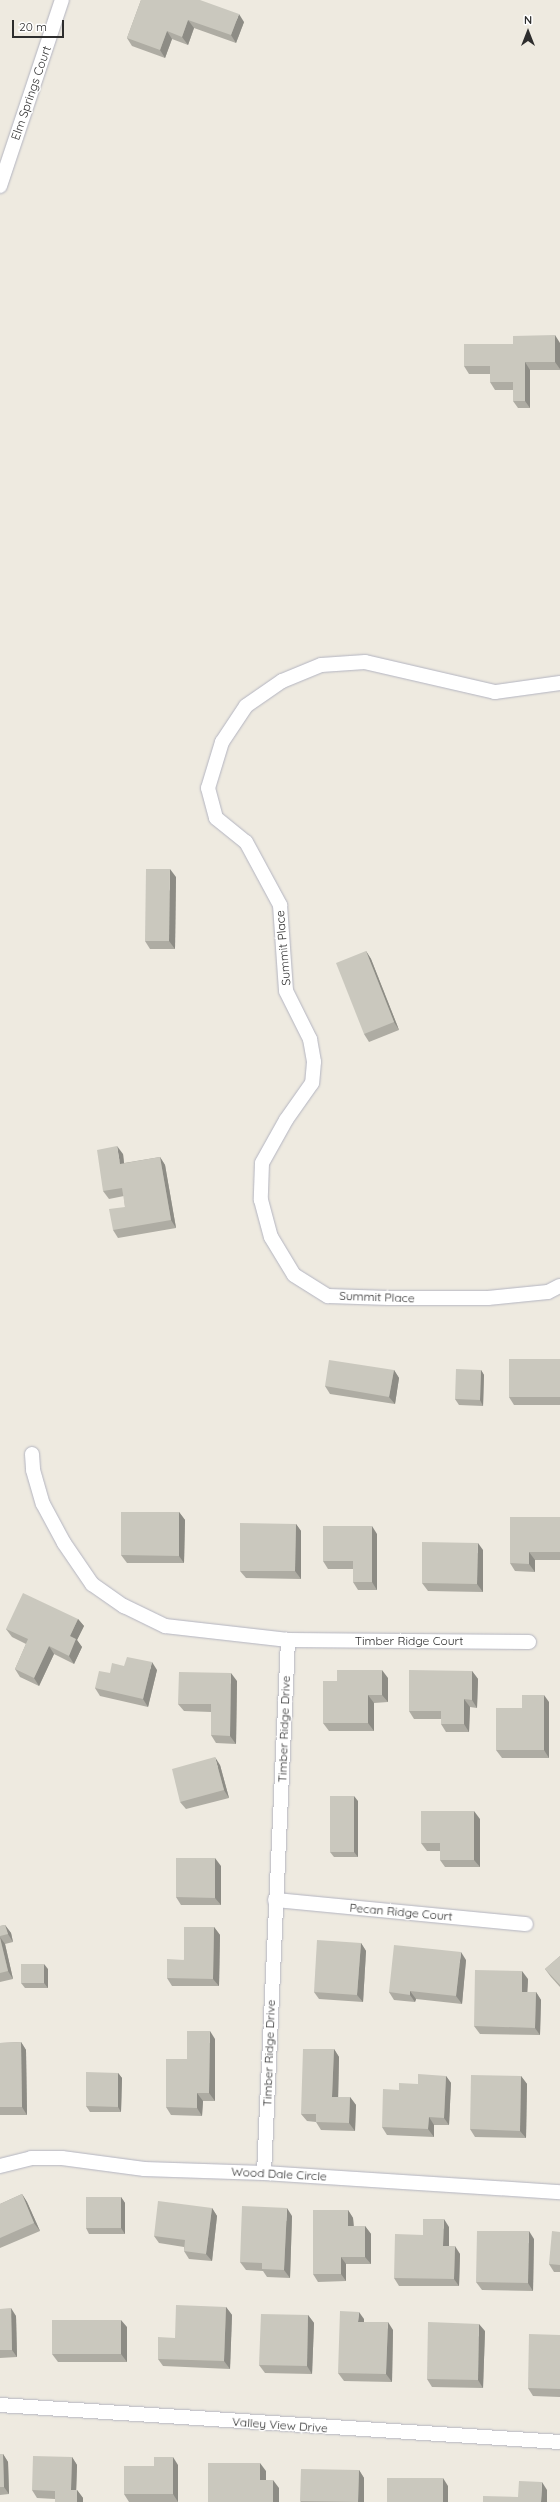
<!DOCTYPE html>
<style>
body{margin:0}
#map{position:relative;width:560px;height:2502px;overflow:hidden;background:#eeeae0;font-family:Quicksand,sans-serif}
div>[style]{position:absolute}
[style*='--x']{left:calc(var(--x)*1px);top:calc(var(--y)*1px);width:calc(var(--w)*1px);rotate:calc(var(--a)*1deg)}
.roads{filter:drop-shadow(0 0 1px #b3b4c0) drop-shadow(0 0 1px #b3b4c0)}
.minor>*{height:14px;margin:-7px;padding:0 7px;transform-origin:7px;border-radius:7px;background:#fff}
.wall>*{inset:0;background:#aeaca3}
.shaded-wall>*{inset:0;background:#8d8c85}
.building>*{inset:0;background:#cac8be}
span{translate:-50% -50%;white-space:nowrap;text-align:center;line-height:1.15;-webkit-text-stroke:3px #fff;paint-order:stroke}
.street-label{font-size:12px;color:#2d2d2d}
.north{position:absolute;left:508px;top:12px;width:40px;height:40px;-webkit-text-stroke:3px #fff;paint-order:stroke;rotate:0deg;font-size:11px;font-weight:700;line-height:16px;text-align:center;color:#2d2d2d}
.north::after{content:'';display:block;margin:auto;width:14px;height:18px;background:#2d2d2d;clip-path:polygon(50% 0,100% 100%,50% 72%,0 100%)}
.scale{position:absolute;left:12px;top:20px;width:52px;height:18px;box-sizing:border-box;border:2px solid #2d2d2d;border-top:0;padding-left:5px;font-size:12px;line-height:14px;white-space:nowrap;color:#2d2d2d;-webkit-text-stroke:3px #fff;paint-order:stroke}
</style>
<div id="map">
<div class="roads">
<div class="minor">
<i style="--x:0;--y:186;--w:196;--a:-71.6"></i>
<i style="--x:560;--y:683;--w:66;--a:172.1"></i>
<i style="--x:495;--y:692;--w:133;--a:-167"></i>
<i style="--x:365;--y:662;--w:44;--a:176.1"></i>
<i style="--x:321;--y:665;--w:42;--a:157.7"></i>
<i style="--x:282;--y:681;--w:44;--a:145.2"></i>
<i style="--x:246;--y:706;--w:43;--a:123.7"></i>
<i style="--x:222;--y:742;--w:48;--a:106.9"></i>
<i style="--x:208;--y:788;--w:31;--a:75"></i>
<i style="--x:216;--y:818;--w:38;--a:39"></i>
<i style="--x:246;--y:842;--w:72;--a:61.6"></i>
<i style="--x:280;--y:905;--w:86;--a:86"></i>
<i style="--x:286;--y:991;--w:54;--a:63.4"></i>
<i style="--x:310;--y:1039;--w:23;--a:80"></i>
<i style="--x:314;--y:1062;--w:21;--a:95"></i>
<i style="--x:312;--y:1083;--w:45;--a:125.1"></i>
<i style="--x:286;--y:1120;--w:49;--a:119.2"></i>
<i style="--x:262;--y:1163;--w:37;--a:92"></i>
<i style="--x:261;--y:1200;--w:38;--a:75"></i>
<i style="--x:271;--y:1237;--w:44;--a:58.8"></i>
<i style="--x:294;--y:1275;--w:40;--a:32"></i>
<i style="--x:328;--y:1296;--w:61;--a:1.9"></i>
<i style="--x:389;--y:1298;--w:99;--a:0"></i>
<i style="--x:488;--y:1298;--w:60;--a:-5.7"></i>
<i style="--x:548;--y:1292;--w:13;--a:-27"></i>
<i style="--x:32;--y:1454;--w:16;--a:86"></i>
<i style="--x:33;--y:1470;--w:35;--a:74"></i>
<i style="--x:43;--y:1504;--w:44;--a:61.7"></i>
<i style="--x:64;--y:1543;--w:50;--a:55.7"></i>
<i style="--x:92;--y:1584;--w:39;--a:35"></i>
<i style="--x:124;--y:1606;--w:46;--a:26"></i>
<i style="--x:165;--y:1626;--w:124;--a:6.5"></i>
<i style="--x:288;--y:1640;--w:241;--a:0.5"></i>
<i style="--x:275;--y:1900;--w:252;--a:5.5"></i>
<i style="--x:0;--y:2166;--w:32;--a:-14"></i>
<i style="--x:31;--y:2158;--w:31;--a:0"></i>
<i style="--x:62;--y:2158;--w:83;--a:7.6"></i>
<i style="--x:144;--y:2169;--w:120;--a:1.9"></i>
<i style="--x:264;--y:2173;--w:297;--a:3.7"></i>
<i style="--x:264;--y:2173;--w:534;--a:-87.42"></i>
<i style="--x:0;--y:2405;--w:561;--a:3.78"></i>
</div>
</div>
<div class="wall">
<i style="clip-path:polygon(141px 0,244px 22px,236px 43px,194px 28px,188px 45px,172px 39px,165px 58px,132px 46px,127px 38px)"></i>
<i style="clip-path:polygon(560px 343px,560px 370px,530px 370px,530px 408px,518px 408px,513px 401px,513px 390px,495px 390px,490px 382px,490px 374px,469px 374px,464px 366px,513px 344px)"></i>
<i style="clip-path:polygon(176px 877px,175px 949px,150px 949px,145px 941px)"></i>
<i style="clip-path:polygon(366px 951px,371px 959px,399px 1030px,369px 1042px,364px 1034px)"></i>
<i style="clip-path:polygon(123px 1154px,124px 1163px,160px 1157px,165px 1165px,176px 1228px,118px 1238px,113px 1230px,125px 1207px,124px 1196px,109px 1199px,103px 1191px)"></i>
<i style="clip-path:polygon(560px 1359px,560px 1405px,514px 1405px,509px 1397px)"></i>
<i style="clip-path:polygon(394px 1370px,399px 1378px,395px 1404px,330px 1394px,325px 1386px)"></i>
<i style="clip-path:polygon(481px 1370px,484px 1375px,483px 1406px,459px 1405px,455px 1399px)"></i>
<i style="clip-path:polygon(179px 1512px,185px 1520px,184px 1563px,127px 1563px,121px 1555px)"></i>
<i style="clip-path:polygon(560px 1517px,560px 1560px,535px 1560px,535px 1572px,515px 1571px,510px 1563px)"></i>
<i style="clip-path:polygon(296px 1524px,301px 1531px,301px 1579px,246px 1578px,240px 1571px)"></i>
<i style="clip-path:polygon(377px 1534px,377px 1590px,358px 1590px,353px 1582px,353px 1569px,328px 1569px,323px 1561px)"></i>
<i style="clip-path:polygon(483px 1550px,483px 1592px,428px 1591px,422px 1583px)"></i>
<i style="clip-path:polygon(78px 1619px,84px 1626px,77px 1640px,82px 1647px,74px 1664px,54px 1654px,39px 1686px,20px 1677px,15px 1669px,26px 1644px,12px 1637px,6px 1629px)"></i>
<i style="clip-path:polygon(124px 1666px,157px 1670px,148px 1707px,100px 1696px,95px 1688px,110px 1673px)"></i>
<i style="clip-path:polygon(472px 1671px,478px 1679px,477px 1708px,470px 1707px,469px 1732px,446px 1732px,441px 1724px,441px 1719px,414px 1719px,409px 1711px)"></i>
<i style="clip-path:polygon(388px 1678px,388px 1702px,374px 1703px,374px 1731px,329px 1731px,323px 1723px,337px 1681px)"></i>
<i style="clip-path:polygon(237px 1681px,236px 1744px,216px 1743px,211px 1735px,211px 1712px,184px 1711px,178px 1704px)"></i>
<i style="clip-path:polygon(549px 1702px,549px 1758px,502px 1758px,496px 1750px,522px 1708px)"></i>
<i style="clip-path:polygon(220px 1765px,229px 1798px,186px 1809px,180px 1802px)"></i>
<i style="clip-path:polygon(358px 1801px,358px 1857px,334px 1857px,330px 1852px)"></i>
<i style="clip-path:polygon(480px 1819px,480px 1867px,445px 1867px,440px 1860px,440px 1851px,427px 1851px,421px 1843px)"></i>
<i style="clip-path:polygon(221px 1866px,221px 1905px,181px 1905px,176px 1897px)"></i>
<i style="clip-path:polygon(5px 1925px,11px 1933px,13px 1942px,5px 1944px,13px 1979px,0 1982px,0 1926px)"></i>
<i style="clip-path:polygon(214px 1927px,220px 1935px,219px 1986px,172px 1986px,167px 1978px)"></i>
<i style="clip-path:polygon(361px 1943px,366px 1951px,363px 2002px,319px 1999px,314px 1992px)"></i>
<i style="clip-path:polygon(560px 1956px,560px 1987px,551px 1977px,545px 1969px)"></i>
<i style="clip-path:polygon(466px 1960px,462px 2004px,416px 1999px,415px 2002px,394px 2000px,389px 1992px)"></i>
<i style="clip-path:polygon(48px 1969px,48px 1988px,25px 1988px,21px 1983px)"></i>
<i style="clip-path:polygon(528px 1979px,527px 1992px,536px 1992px,541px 2000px,540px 2035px,480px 2034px,474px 2026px)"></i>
<i style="clip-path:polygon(215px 2039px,215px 2101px,203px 2101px,202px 2116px,171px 2115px,166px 2107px,187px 2059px)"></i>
<i style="clip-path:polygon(21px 2042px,26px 2050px,27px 2115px,0 2115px,0 2043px)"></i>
<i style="clip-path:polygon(334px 2049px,339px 2057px,338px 2097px,350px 2097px,356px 2105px,355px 2131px,321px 2130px,316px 2122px,307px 2121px,301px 2114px)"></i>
<i style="clip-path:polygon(118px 2073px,122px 2078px,121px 2112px,90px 2112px,86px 2106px)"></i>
<i style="clip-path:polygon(446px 2076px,451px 2083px,449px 2125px,434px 2125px,434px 2137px,387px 2135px,382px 2127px,418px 2084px)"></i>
<i style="clip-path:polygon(521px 2076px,527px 2084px,526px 2138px,475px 2137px,470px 2129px)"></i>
<i style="clip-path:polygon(22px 2194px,27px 2202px,40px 2231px,0 2248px,0 2204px)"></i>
<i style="clip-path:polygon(121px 2197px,125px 2203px,125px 2234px,89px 2234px,86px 2228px)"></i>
<i style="clip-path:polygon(212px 2208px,217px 2216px,212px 2261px,189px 2259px,184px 2251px,184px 2247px,159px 2243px,154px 2236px)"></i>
<i style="clip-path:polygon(348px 2210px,353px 2218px,354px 2226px,365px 2226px,371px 2234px,371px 2264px,346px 2264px,346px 2281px,318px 2282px,313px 2274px)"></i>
<i style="clip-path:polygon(292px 2216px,290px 2278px,267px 2277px,263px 2271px,246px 2270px,240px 2262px)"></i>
<i style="clip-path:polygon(449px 2227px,449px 2246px,460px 2254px,459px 2286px,399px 2286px,394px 2278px,423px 2235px)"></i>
<i style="clip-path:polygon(560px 2232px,560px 2272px,554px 2272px,549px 2264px)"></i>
<i style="clip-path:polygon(534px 2239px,533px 2291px,482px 2290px,476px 2282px)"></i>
<i style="clip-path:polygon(226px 2307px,232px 2315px,230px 2369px,163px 2366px,158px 2359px)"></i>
<i style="clip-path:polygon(0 2309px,16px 2316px,17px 2357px,0 2358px)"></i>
<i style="clip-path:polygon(308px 2315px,314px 2323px,312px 2374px,265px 2373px,259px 2365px)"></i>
<i style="clip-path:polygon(364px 2319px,364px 2322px,393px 2330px,392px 2382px,344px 2381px,338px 2373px)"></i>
<i style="clip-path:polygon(127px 2327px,127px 2362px,58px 2362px,52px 2354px)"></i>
<i style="clip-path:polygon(485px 2331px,483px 2388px,432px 2387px,427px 2379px)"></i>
<i style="clip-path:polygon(560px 2335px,560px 2397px,533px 2396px,528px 2388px)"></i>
<i style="clip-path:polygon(0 2454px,3px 2454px,8px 2462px,9px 2494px,0 2495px)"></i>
<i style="clip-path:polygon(72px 2457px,77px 2465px,76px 2490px,77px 2490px,83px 2498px,55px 2499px,37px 2498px,32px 2490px)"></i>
<i style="clip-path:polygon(178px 2465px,178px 2502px,129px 2502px,124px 2494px)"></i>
<i style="clip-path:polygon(359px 2470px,364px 2478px,364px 2502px,301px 2502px,300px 2501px)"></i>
</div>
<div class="shaded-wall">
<i style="clip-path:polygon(239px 14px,244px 22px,236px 43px,231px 35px)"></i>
<i style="clip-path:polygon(188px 20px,194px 28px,188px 45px,182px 37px)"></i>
<i style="clip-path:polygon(167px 31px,172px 39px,165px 58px,160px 50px)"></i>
<i style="clip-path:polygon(555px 335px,560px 343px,560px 369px,555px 362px)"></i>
<i style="clip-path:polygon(525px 362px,530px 370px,530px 408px,525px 401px)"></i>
<i style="clip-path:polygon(170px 869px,176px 877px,175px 949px,169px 941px)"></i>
<i style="clip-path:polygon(366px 951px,371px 959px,399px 1030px,394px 1022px)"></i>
<i style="clip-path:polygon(117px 1146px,123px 1154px,125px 1172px,120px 1164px)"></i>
<i style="clip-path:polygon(160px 1157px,165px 1165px,176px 1228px,171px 1220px)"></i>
<i style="clip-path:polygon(394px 1370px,399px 1378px,395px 1404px,389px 1397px)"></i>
<i style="clip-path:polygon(481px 1370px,484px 1375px,483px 1406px,480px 1400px)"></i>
<i style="clip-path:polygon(179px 1512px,185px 1520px,184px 1563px,179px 1556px)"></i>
<i style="clip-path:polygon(296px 1524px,301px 1531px,301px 1579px,295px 1571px)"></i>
<i style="clip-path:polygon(372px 1526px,377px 1534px,377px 1590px,372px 1582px)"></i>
<i style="clip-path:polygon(478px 1543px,483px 1550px,483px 1592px,477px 1584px)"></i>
<i style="clip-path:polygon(529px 1552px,535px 1560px,535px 1572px,529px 1564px)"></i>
<i style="clip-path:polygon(78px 1619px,84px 1626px,77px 1640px,82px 1647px,74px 1664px,69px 1656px,70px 1636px)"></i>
<i style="clip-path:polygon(49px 1646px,54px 1654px,39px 1686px,34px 1678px)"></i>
<i style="clip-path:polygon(152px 1662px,157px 1670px,148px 1707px,143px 1699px)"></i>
<i style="clip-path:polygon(382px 1670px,388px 1678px,388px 1702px,382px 1695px)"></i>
<i style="clip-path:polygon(472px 1671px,478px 1679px,477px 1708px,472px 1700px)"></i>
<i style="clip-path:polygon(231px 1673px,237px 1681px,236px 1744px,230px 1736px)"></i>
<i style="clip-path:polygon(368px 1695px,374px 1703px,374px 1731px,368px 1723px)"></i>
<i style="clip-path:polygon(544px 1695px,549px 1702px,549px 1758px,544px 1750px)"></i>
<i style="clip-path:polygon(464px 1699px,470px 1707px,469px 1732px,464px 1724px)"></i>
<i style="clip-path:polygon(215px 1757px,220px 1765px,229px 1798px,224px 1790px)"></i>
<i style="clip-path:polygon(354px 1796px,358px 1801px,358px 1857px,354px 1852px)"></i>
<i style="clip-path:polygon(474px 1811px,480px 1819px,480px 1867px,474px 1860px)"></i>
<i style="clip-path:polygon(215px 1858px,221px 1866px,221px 1905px,215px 1898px)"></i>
<i style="clip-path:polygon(5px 1925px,11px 1933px,13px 1942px,8px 1934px)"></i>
<i style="clip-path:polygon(214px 1927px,220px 1935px,219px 1986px,213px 1979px)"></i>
<i style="clip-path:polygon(0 1937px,5px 1944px,13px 1979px,8px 1971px)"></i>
<i style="clip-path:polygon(361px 1943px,366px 1951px,363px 2002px,357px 1995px)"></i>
<i style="clip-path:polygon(461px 1952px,466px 1960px,462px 2004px,456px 1996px)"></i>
<i style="clip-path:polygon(44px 1964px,48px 1969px,48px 1988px,44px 1983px)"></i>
<i style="clip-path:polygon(522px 1971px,528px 1979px,527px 2000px,522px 1992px)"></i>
<i style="clip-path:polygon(410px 1991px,416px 1999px,415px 2002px,410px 1995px)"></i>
<i style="clip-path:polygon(536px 1992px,541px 2000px,540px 2035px,535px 2028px)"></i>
<i style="clip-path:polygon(210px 2031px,215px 2039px,215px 2101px,209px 2093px)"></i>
<i style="clip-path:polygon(21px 2042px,26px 2050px,27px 2115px,22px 2107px)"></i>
<i style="clip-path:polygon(334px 2049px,339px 2057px,338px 2104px,332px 2097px)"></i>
<i style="clip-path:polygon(118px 2073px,122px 2078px,121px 2112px,118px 2107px)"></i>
<i style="clip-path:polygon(446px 2076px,451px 2083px,449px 2125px,444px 2118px)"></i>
<i style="clip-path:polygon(521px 2076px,527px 2084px,526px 2138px,520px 2131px)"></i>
<i style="clip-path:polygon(197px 2093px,203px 2101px,202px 2116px,197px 2108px)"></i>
<i style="clip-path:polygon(350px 2097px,356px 2105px,355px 2131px,349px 2123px)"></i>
<i style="clip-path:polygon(429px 2117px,434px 2125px,434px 2137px,428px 2129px)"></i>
<i style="clip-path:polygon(22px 2194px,27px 2202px,40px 2231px,34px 2223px)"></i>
<i style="clip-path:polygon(121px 2197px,125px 2203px,125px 2234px,121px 2228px)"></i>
<i style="clip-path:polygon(212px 2208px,217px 2216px,212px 2261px,206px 2254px)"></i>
<i style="clip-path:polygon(287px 2208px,292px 2216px,290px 2278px,284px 2270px)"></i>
<i style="clip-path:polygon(348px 2210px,353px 2218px,354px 2234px,348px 2226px)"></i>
<i style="clip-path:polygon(444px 2219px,449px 2227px,449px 2254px,443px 2246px)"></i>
<i style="clip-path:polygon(365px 2226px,371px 2234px,371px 2264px,365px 2257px)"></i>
<i style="clip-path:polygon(529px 2231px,534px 2239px,533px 2291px,528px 2283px)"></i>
<i style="clip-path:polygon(455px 2246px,460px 2254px,459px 2286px,454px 2279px)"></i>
<i style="clip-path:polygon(341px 2257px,346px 2264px,346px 2281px,341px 2274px)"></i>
<i style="clip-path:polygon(226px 2307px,232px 2315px,230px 2369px,224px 2361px)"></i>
<i style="clip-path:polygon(11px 2308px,16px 2316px,17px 2357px,12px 2350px)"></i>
<i style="clip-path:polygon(359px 2312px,364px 2319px,364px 2329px,358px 2322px)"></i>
<i style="clip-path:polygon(308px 2315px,314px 2323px,312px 2374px,307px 2366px)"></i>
<i style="clip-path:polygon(121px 2320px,127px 2327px,127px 2362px,121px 2354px)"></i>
<i style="clip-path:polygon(388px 2322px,393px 2330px,392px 2382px,386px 2374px)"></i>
<i style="clip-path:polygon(479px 2324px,485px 2331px,483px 2388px,478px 2380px)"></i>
<i style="clip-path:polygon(3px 2454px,8px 2462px,9px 2494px,4px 2487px)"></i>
<i style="clip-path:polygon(72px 2457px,77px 2465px,76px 2498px,71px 2490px)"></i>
<i style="clip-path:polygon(173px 2457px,178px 2465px,178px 2502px,173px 2494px)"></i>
<i style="clip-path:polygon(260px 2463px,266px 2471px,266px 2488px,260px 2480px)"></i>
<i style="clip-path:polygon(359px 2470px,364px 2478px,364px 2502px,358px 2502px)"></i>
<i style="clip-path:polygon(443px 2478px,448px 2486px,448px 2502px,443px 2502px)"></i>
<i style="clip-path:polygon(273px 2480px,279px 2488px,279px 2502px,273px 2502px)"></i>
<i style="clip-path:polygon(542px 2482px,547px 2490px,547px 2502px,541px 2502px)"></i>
<i style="clip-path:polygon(77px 2490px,83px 2498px,83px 2502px,77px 2502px)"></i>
</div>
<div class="building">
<i style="clip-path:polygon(141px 0,200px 0,239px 14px,231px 35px,188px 20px,182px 37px,167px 31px,160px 50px,127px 38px)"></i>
<i style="clip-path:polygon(555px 335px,555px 362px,525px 362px,525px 401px,513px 401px,513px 382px,490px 382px,490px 366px,464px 366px,464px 344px,513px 344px,513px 336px)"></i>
<i style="clip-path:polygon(146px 869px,170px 869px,169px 941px,145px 941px)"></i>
<i style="clip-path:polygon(366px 951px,394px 1022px,364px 1034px,336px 963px)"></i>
<i style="clip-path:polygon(117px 1146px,120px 1164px,160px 1157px,171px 1220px,113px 1230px,109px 1209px,125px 1207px,122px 1188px,103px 1191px,97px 1150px)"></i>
<i style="clip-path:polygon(509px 1359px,560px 1359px,560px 1397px,509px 1397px)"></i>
<i style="clip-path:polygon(329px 1360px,394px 1370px,389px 1397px,325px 1386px)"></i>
<i style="clip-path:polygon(456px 1369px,481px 1370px,480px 1400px,455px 1399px)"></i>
<i style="clip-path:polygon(121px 1512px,179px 1512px,179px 1556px,121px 1555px)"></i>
<i style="clip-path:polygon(510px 1517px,560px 1517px,560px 1552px,529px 1552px,529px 1564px,510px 1563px)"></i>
<i style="clip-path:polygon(240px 1523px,296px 1524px,295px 1571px,240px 1571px)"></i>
<i style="clip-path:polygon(323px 1526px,372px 1526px,372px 1582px,353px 1582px,353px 1561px,323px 1561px)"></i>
<i style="clip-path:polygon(422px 1542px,478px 1543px,477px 1584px,422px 1583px)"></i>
<i style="clip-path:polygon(23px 1593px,78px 1619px,70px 1636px,76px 1639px,69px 1656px,49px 1646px,34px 1678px,15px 1669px,28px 1639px,6px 1629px)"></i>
<i style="clip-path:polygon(127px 1657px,152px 1662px,143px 1699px,95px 1688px,99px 1671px,110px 1673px,112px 1663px,124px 1666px)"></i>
<i style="clip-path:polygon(337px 1670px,382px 1670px,382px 1695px,368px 1695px,368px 1723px,323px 1723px,323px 1681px,337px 1681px)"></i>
<i style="clip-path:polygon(409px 1670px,472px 1671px,472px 1700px,464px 1699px,464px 1724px,441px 1724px,441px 1711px,409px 1711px)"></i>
<i style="clip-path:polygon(179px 1672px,231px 1673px,230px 1736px,211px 1735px,211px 1704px,178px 1704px)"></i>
<i style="clip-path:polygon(522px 1695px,544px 1695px,544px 1750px,496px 1750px,496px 1708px,522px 1708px)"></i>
<i style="clip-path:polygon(215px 1757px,224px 1790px,180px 1802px,172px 1769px)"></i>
<i style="clip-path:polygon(330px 1796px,354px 1796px,354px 1852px,330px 1852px)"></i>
<i style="clip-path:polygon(421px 1811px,474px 1811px,474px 1860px,440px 1860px,440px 1843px,421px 1843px)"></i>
<i style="clip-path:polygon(176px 1858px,215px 1858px,215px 1898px,176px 1897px)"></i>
<i style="clip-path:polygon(5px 1925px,8px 1934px,0 1936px,0 1926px)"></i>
<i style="clip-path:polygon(184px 1927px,214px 1927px,213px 1979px,167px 1978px,167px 1959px,184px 1960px)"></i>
<i style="clip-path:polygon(0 1938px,8px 1971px,0 1973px)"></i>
<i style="clip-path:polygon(317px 1940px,361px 1943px,357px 1995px,314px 1992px)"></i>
<i style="clip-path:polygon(394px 1945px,461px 1952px,456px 1996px,410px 1991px,410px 1995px,389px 1992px)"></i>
<i style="clip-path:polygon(560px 1956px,560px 1985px,545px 1969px)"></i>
<i style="clip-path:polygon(21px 1964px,44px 1964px,44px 1983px,21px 1983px)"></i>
<i style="clip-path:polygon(475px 1970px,522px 1971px,522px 1992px,536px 1992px,535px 2028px,474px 2026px)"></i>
<i style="clip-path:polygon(187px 2031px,210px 2031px,209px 2093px,197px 2093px,197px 2108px,166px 2107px,166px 2059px,187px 2059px)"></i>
<i style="clip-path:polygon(21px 2042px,22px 2107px,0 2107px,0 2043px)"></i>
<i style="clip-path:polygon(303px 2049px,334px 2049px,332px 2097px,350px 2097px,349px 2123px,316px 2122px,316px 2114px,301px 2114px)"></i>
<i style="clip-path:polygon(86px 2072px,118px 2073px,118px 2107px,86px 2106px)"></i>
<i style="clip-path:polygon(418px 2074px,446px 2076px,444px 2118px,429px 2117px,428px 2129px,382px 2127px,383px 2089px,399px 2090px,399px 2083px,418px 2084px)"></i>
<i style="clip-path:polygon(471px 2075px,521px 2076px,520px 2131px,470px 2129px)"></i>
<i style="clip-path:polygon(22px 2194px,34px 2223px,0 2238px,0 2204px)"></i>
<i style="clip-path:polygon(86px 2197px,121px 2197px,121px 2228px,86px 2228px)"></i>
<i style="clip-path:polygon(158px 2201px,212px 2208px,206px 2254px,184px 2251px,185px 2240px,154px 2236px)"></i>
<i style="clip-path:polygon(242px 2206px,287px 2208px,284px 2270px,262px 2269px,262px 2263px,240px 2262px)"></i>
<i style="clip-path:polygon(313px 2210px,348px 2210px,348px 2226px,365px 2226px,365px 2257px,341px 2257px,341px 2274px,313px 2274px)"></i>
<i style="clip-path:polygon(423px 2219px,444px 2219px,443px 2246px,455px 2246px,454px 2279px,394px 2278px,395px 2234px,423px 2235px)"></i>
<i style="clip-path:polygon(477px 2231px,529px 2231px,528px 2283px,476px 2282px)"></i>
<i style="clip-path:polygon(552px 2231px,560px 2232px,560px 2265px,549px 2264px)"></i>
<i style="clip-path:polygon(176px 2305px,226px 2307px,224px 2361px,158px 2359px,158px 2337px,175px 2338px)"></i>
<i style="clip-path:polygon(11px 2308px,12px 2350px,0 2350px,0 2309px)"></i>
<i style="clip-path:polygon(340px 2311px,359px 2312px,358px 2322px,388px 2322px,386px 2374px,338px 2373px)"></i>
<i style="clip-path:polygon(261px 2314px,308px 2315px,307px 2366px,259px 2365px)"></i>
<i style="clip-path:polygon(52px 2320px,121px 2320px,121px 2354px,52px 2354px)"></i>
<i style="clip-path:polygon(428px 2322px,479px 2324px,478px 2380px,427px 2379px)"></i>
<i style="clip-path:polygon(529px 2334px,560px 2335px,560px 2389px,528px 2388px)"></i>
<i style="clip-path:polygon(0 2454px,3px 2454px,4px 2487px,0 2487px)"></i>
<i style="clip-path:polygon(33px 2456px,72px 2457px,71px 2490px,77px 2490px,77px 2502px,55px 2502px,55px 2491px,32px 2490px)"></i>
<i style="clip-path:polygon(154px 2457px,173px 2457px,173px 2494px,124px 2494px,124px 2466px,154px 2466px)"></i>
<i style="clip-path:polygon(208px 2463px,260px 2463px,260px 2480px,273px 2480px,273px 2502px,208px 2502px)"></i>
<i style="clip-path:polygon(301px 2469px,359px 2470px,358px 2502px,300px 2501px)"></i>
<i style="clip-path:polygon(387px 2478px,443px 2478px,443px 2502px,387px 2502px)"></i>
<i style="clip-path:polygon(519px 2481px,542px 2482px,541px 2502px,483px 2502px,483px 2496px,518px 2497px)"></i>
</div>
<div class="street-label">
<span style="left:31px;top:93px;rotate:-71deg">Elm Springs Court</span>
<span style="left:283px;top:948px;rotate:-95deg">Summit Place</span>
<span style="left:377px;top:1297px;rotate:2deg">Summit Place</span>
<span style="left:409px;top:1641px">Timber Ridge Court</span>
<span style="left:284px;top:1729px;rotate:-88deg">Timber Ridge Drive</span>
<span style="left:401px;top:1912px;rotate:5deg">Pecan Ridge Court</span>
<span style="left:269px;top:2053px;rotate:-88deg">Timber Ridge Drive</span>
<span style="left:279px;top:2174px;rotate:3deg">Wood Dale Circle</span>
<span style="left:280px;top:2425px;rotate:4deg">Valley View Drive</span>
</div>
<div class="north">N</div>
<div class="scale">20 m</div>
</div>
